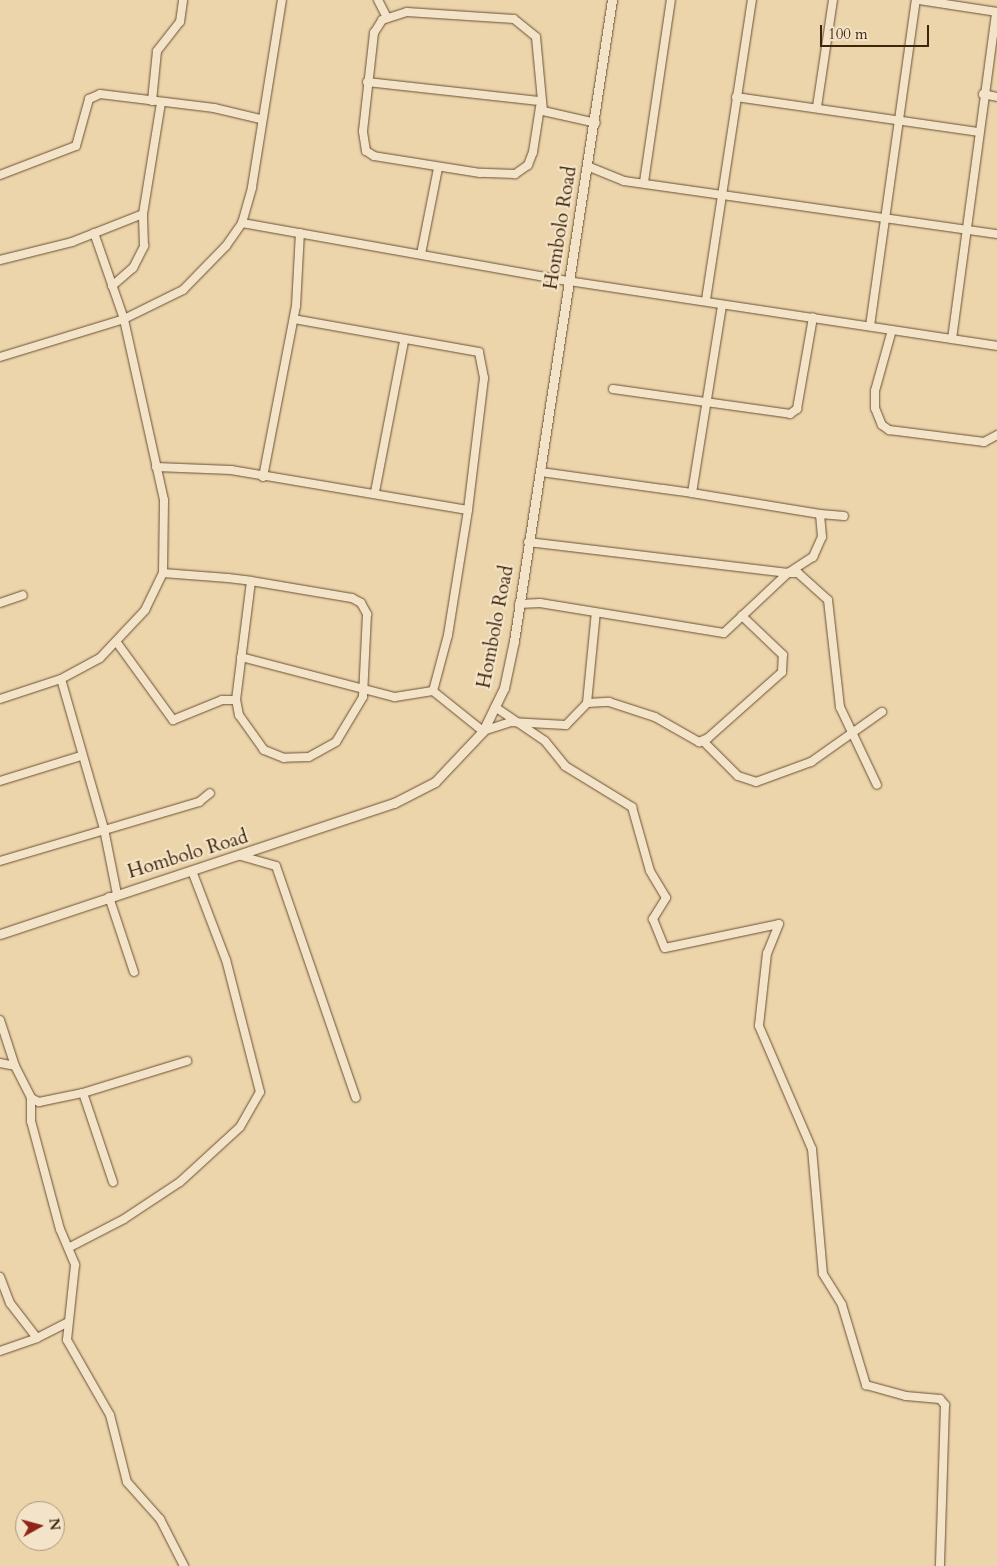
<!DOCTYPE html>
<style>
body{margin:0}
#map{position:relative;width:997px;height:1566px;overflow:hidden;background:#ecd4ab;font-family:Cardo,serif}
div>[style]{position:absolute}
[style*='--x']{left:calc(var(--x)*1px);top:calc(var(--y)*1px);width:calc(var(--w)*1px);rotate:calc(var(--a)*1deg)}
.roads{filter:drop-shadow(0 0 1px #6a5133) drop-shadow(0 0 1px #6a5133)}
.minor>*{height:8px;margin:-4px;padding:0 4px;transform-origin:4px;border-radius:4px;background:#f3e3c8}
.tertiary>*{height:9px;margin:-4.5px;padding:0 4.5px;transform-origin:4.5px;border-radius:4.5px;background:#f3e3c8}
span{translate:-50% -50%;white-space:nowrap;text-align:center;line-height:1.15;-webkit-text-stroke:4.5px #f3e3c8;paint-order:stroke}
.street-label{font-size:19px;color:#3f250b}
.north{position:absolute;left:15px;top:1501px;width:50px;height:50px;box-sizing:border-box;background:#f3e3c8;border:1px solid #ab977c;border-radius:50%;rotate:83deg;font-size:14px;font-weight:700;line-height:20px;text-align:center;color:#3f250b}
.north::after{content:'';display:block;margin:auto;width:18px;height:22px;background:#8f2418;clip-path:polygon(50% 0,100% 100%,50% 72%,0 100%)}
.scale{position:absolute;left:820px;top:25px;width:109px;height:22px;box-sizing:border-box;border:2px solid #3f250b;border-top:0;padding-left:6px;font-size:15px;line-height:18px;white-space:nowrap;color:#3f250b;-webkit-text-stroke:4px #f3e3c8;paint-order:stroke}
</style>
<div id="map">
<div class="roads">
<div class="minor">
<i style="--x:378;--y:0;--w:20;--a:63"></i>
<i style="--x:919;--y:0;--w:79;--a:8.7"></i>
<i style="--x:367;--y:82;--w:173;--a:6.3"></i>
<i style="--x:983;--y:94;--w:14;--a:12"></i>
<i style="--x:736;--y:97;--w:246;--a:8.2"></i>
<i style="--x:152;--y:101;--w:50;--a:-84.3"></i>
<i style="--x:157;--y:51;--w:37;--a:-52"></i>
<i style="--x:180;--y:22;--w:22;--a:-82"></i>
<i style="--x:540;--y:107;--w:46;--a:98.8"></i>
<i style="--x:533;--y:152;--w:14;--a:111"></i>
<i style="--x:528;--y:165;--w:16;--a:145"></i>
<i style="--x:515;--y:174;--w:35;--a:-178"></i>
<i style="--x:480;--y:173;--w:107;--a:-170.9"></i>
<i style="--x:374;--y:156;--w:9;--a:-148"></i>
<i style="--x:366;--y:151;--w:20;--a:-99"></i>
<i style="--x:363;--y:131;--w:99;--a:-83.6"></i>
<i style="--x:374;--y:33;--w:15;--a:-58"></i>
<i style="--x:382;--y:20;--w:26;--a:-18"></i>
<i style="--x:407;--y:12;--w:107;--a:3.7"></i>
<i style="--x:514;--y:19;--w:28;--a:39"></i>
<i style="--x:536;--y:37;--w:74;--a:84.6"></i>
<i style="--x:543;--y:111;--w:54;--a:12.8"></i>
<i style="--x:817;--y:107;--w:108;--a:-81.5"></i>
<i style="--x:587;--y:166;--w:40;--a:22"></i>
<i style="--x:624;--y:181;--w:377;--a:8.1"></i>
<i style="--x:0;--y:175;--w:81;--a:-20.9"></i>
<i style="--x:76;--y:146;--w:49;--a:-74.5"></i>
<i style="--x:89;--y:99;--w:12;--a:-24"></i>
<i style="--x:100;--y:94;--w:115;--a:7"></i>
<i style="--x:214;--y:108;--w:47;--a:13.4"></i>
<i style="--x:644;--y:182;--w:184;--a:-81.6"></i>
<i style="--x:242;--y:223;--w:331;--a:10.1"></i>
<i style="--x:568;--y:281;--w:434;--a:8.6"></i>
<i style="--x:421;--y:254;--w:88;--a:-78.8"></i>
<i style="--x:0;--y:260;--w:74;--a:-14"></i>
<i style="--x:72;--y:242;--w:76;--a:-21.5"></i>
<i style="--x:112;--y:286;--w:28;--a:-41"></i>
<i style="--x:133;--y:268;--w:25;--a:-63"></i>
<i style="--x:144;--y:246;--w:32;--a:-92"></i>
<i style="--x:143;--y:214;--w:112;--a:-80.8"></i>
<i style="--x:706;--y:300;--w:304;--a:-81.3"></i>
<i style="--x:870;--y:326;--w:329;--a:-82"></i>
<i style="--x:892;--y:330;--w:63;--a:105.6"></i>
<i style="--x:875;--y:391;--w:17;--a:90"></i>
<i style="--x:875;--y:408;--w:18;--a:68"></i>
<i style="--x:882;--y:425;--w:9;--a:36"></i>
<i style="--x:889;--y:430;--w:96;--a:7.2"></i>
<i style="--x:984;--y:442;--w:15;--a:-28"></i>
<i style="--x:952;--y:339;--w:330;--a:-82.3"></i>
<i style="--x:0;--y:357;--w:130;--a:-17"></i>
<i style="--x:124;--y:319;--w:66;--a:-26.2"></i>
<i style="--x:183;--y:290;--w:62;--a:-45.7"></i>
<i style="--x:226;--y:246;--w:28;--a:-55"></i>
<i style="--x:242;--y:223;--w:37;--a:-74"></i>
<i style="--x:252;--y:187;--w:189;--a:-80.9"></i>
<i style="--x:613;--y:389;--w:179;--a:8"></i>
<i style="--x:790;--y:414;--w:9;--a:-36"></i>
<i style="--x:797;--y:409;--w:93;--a:-80.1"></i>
<i style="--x:156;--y:467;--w:75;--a:2.3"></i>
<i style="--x:231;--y:470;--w:240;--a:9.6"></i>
<i style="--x:541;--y:472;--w:152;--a:7.9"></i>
<i style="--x:692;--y:493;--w:190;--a:-80.9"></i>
<i style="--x:263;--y:477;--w:174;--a:-79.1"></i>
<i style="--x:296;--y:306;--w:73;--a:-86.9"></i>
<i style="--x:375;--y:492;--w:153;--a:-79.1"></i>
<i style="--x:820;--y:514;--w:24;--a:5"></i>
<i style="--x:528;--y:542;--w:262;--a:6.8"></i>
<i style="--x:788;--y:573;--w:30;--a:-33"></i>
<i style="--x:813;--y:557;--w:22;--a:-66"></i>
<i style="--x:822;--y:537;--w:23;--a:-95"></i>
<i style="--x:820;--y:514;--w:130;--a:-170.7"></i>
<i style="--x:163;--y:573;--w:65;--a:4.4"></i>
<i style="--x:228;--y:578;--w:23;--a:7"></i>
<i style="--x:251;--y:581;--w:102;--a:9.6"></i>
<i style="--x:352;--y:598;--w:10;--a:29"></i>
<i style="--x:361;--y:603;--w:13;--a:61"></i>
<i style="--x:367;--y:614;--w:83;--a:92.8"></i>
<i style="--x:363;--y:697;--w:52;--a:121"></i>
<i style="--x:336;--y:742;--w:31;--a:151"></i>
<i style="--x:309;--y:757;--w:25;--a:178"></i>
<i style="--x:284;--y:758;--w:22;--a:-158"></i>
<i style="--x:264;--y:750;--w:43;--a:-125.5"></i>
<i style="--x:239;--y:715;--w:15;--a:-101"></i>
<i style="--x:236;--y:700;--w:120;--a:-82.8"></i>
<i style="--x:0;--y:603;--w:24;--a:-19"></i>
<i style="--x:519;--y:604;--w:21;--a:-3"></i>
<i style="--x:540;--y:603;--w:186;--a:9.3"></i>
<i style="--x:724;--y:633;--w:88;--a:-43.2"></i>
<i style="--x:788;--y:573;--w:10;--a:0"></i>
<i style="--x:798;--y:573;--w:40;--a:42"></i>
<i style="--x:828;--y:600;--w:108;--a:83.6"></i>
<i style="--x:840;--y:707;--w:86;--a:64.6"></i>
<i style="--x:118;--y:644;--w:94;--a:54.1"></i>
<i style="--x:173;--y:720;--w:53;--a:-22.2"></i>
<i style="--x:222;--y:700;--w:14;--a:0"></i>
<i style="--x:241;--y:657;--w:159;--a:14.6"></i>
<i style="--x:395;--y:697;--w:38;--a:-9"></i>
<i style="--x:433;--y:691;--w:58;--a:-75"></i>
<i style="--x:448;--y:635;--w:127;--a:-80.9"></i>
<i style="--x:468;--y:510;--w:133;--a:-83.1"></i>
<i style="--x:484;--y:378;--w:26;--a:-101"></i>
<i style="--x:479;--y:352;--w:188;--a:-169.9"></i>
<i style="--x:61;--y:679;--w:156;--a:74"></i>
<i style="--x:104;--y:829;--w:66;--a:78.7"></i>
<i style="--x:433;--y:691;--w:64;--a:38.7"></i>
<i style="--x:483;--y:731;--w:28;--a:-18"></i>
<i style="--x:510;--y:722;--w:56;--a:3.1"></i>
<i style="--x:566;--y:725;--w:30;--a:-46"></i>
<i style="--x:587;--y:703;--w:91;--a:-84.4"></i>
<i style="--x:0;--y:699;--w:64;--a:-18.2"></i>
<i style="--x:61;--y:679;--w:44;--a:-28.3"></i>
<i style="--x:100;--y:658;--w:66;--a:-46.8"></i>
<i style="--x:145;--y:610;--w:41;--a:-64.1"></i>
<i style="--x:163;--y:573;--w:73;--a:-89.2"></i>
<i style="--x:164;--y:500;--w:185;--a:-102.5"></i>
<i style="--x:124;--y:319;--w:91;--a:-109.2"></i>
<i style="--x:587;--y:703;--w:22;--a:-3"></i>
<i style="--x:609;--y:702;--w:48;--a:18.1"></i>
<i style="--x:655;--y:717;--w:51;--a:29.6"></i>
<i style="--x:699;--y:742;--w:10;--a:-24"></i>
<i style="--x:708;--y:738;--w:99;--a:-41.7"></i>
<i style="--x:782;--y:672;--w:17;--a:-87"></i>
<i style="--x:783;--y:655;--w:57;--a:-136.4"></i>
<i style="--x:495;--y:707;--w:60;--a:34.2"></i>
<i style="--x:545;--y:741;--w:32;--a:51"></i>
<i style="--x:565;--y:766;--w:79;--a:31.5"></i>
<i style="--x:632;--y:807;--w:66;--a:74.3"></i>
<i style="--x:650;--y:871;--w:31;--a:59"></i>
<i style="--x:666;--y:898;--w:25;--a:122"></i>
<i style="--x:653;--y:919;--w:31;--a:68"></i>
<i style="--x:665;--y:948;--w:116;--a:-11.9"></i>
<i style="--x:779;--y:924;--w:31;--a:112"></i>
<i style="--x:767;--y:953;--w:73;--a:96.3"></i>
<i style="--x:759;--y:1026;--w:134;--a:66.7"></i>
<i style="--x:812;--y:1149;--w:125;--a:85"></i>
<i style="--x:823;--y:1274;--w:36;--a:58"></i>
<i style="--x:842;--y:1305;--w:84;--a:73.3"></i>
<i style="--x:866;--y:1385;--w:41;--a:15.4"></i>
<i style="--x:906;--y:1396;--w:34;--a:5"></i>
<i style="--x:940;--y:1399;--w:8;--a:50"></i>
<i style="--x:945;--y:1405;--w:161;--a:91.8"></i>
<i style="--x:703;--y:741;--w:49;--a:45"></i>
<i style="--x:738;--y:776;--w:19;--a:18"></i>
<i style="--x:756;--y:782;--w:59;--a:-20"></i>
<i style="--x:811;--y:762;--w:87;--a:-35.2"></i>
<i style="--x:0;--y:781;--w:85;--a:-17.2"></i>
<i style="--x:241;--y:856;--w:36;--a:16"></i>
<i style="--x:276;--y:866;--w:245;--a:71"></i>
<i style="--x:0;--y:861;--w:208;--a:-16.5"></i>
<i style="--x:199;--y:802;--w:14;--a:-39"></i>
<i style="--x:109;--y:897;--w:79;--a:71.6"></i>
<i style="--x:0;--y:1020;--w:48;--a:71.9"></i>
<i style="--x:0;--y:1063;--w:15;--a:11"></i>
<i style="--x:15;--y:1066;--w:36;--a:63"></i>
<i style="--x:31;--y:1098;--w:23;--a:90"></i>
<i style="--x:31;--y:1121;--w:112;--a:75"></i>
<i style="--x:60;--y:1229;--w:39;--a:67"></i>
<i style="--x:75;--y:1265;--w:75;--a:96.1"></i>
<i style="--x:67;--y:1340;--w:86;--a:60.2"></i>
<i style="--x:110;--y:1415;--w:69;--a:75.8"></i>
<i style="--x:127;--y:1482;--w:50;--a:48.3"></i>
<i style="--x:160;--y:1519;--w:53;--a:62.9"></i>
<i style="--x:83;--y:1093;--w:94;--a:71.4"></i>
<i style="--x:31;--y:1098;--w:9;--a:27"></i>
<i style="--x:39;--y:1102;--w:45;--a:-11.6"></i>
<i style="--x:83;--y:1093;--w:109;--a:-17.1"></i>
<i style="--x:70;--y:1247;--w:61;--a:-27.4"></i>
<i style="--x:124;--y:1219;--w:67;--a:-33.5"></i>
<i style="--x:180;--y:1182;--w:81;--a:-42.5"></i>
<i style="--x:240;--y:1127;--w:40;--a:-60.3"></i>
<i style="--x:260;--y:1092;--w:136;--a:-104.4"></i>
<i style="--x:226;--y:960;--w:95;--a:-110.9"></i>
<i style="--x:0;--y:1277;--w:28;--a:69"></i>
<i style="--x:10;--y:1303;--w:44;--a:52.4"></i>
<i style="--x:37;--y:1338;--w:34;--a:-27"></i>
<i style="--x:0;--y:1351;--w:39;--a:-19"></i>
</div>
<div class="tertiary">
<i style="--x:0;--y:934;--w:415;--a:-18.4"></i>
<i style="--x:394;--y:803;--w:46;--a:-27.1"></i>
<i style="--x:435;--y:782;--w:70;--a:-46.7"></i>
<i style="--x:483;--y:731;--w:48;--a:-64"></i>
<i style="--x:504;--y:688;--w:48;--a:-78"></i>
<i style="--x:514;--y:641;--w:648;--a:-81.31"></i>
</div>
</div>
<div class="street-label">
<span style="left:561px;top:228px;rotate:-81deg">Hombolo Road</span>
<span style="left:496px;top:627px;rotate:-79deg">Hombolo Road</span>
<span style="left:188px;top:855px;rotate:-17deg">Hombolo Road</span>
</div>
<div class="north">N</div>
<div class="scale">100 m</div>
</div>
